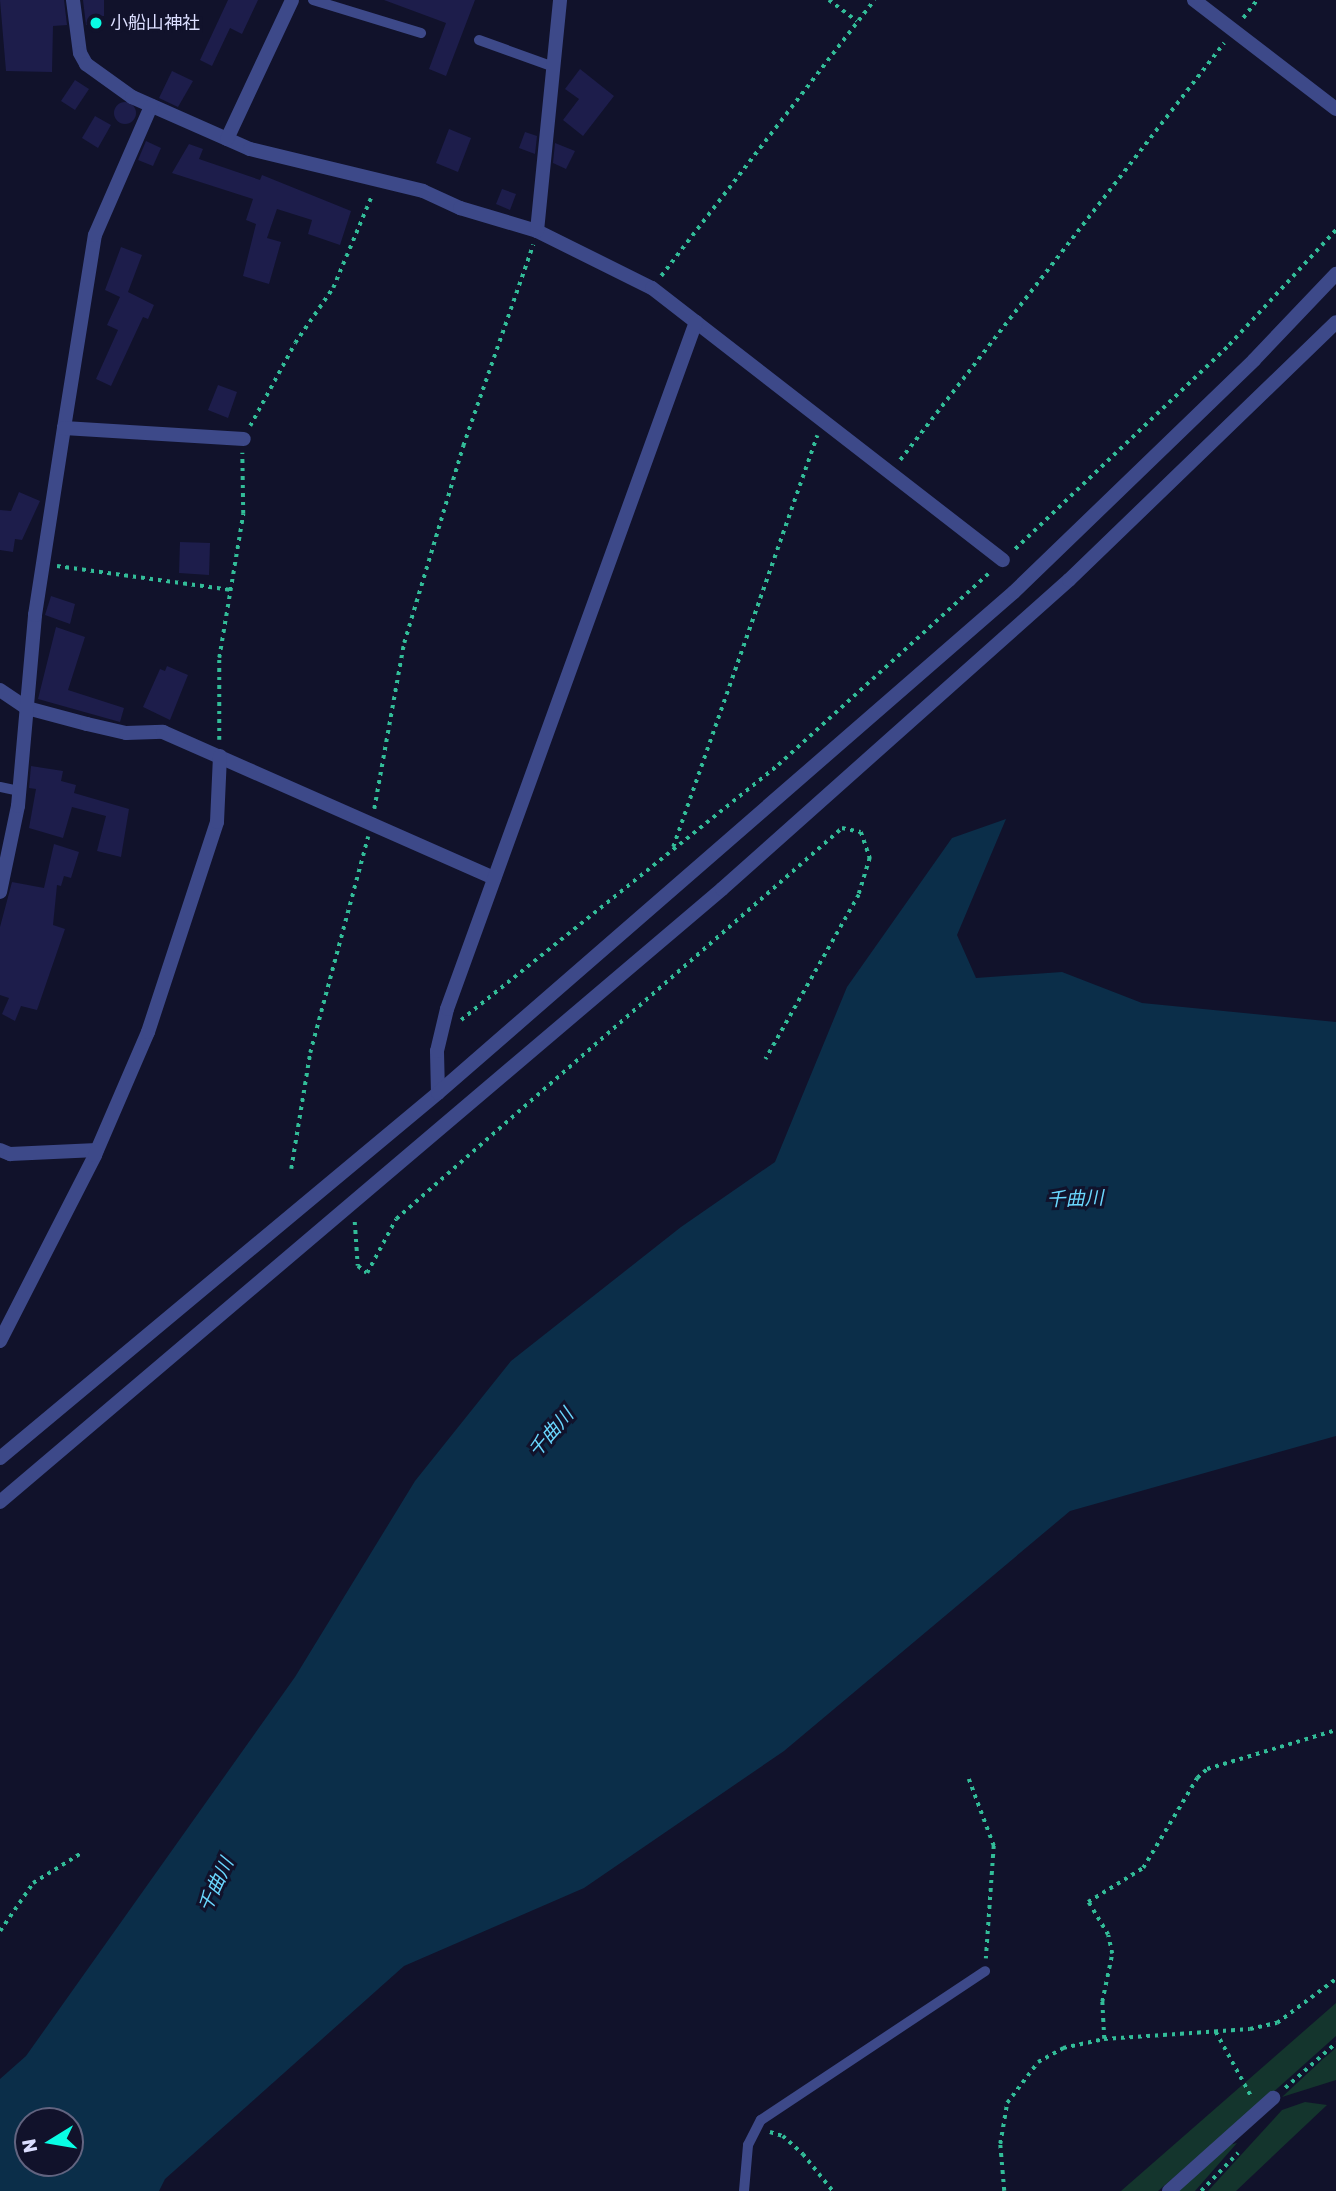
<!DOCTYPE html>
<meta charset="utf-8">
<style>
body{margin:0}
#map{position:relative;width:1336px;height:2191px;overflow:hidden;background:#11122b;font-family:Rubik,"Noto Sans JP",sans-serif}
div>[style]{position:absolute}
[style*='--x']{left:calc(var(--x)*1px);top:calc(var(--y)*1px);width:calc(var(--w)*1px);rotate:calc(var(--a)*1deg)}
.green>*{inset:0;background:#14352d}
.water>*{inset:0;background:#0b2e49}
.building>*{inset:0;background:#1d1d4b}
.round{border-radius:50%}
.path>*{height:3.5px;margin-top:-1.75px;transform-origin:0;background:repeating-linear-gradient(90deg,#32bc98 0 3.5px,transparent 0 8.5px)}
.service>*{height:10px;margin:-5px;padding:0 5px;transform-origin:5px;border-radius:5px;background:#3d4989}
.minor>*{height:14px;margin:-7px;padding:0 7px;transform-origin:7px;border-radius:7px;background:#3d4989}
.dots>*{width:19px;height:19px;translate:-50% -50%;box-sizing:border-box;border:4px solid #11122b;border-radius:50%}
span{translate:-50% -50%;white-space:nowrap;text-align:center;line-height:1.15;-webkit-text-stroke:6px #11122b;paint-order:stroke}
.poi-label{font-size:18px;color:#dbdeff}
.left{translate:0 -50%;text-align:left}
.water-label{font-size:19px;color:#6ad7fe;font-style:italic}
.north{position:absolute;left:14px;top:2107px;width:70px;height:70px;box-sizing:border-box;background:#11122b;border:2px solid #626480;border-radius:50%;rotate:259deg;font-size:19px;font-weight:700;line-height:28px;text-align:center;color:#dbdeff}
.north::after{content:'';display:block;margin:auto;width:24px;height:32px;background:#09fde4;clip-path:polygon(50% 0,100% 100%,50% 72%,0 100%)}
</style>
<div id="map">
<div class="green">
<i style="clip-path:polygon(1336px 2003px,1336px 2036px,1270px 2095px,1158px 2191px,1121px 2191px)"></i>
<i style="clip-path:polygon(1336px 2048px,1336px 2080px,1282px 2097px,1323px 2059px)"></i>
<i style="clip-path:polygon(1305px 2102px,1327px 2105px,1236px 2191px,1208px 2191px,1282px 2110px)"></i>
<i style="clip-path:polygon(1237px 2143px,1195px 2191px,1177px 2191px,1229px 2145px)"></i>
</div>
<div class="water">
<i style="clip-path:polygon(evenodd,1006px 819px,957px 935px,976px 978px,1062px 972px,1142px 1003px,1336px 1022px,1336px 1436px,1070px 1511px,784px 1751px,584px 1888px,404px 1966px,165px 2179px,159px 2191px,0 2191px,0 2079px,26px 2056px,295px 1677px,415px 1481px,511px 1361px,681px 1227px,775px 1162px,847px 987px,952px 838px,1006px 819px,28px 2121px,70px 2121px,70px 2163px,28px 2163px,28px 2121px)"></i>
</div>
<div class="building">
<i style="clip-path:polygon(0 0,64px 0,67px 25px,53px 26px,52px 72px,6px 71px)"></i>
<i style="clip-path:polygon(83px 0,104px 0,104px 16px,97px 16px,96px 25px,86px 25px)"></i>
<i style="clip-path:polygon(228px 0,258px 0,242px 34px,230px 28px,212px 66px,200px 60px)"></i>
<i style="clip-path:polygon(384px 0,475px 0,446px 76px,429px 69px,446px 23px)"></i>
<i style="clip-path:polygon(580px 69px,614px 96px,583px 136px,563px 120px,579px 99px,565px 89px)"></i>
<i style="clip-path:polygon(172px 71px,193px 81px,178px 107px,159px 98px)"></i>
<i style="clip-path:polygon(75px 80px,89px 89px,75px 110px,61px 101px)"></i>
<i class="round" style="left:114px;top:102px;width:22px;height:22px"></i>
<i style="clip-path:polygon(95px 116px,111px 125px,98px 148px,82px 138px)"></i>
<i style="clip-path:polygon(449px 129px,471px 138px,458px 172px,436px 163px)"></i>
<i style="clip-path:polygon(525px 132px,537px 136px,535px 154px,519px 148px)"></i>
<i style="clip-path:polygon(146px 141px,161px 148px,153px 166px,138px 160px)"></i>
<i style="clip-path:polygon(555px 143px,575px 151px,566px 169px,553px 163px)"></i>
<i style="clip-path:polygon(189px 144px,203px 149px,199px 159px,260px 180px,262px 175px,351px 211px,340px 245px,308px 234px,312px 220px,277px 209px,267px 238px,281px 242px,269px 284px,243px 276px,256px 224px,246px 220px,253px 199px,172px 173px)"></i>
<i style="clip-path:polygon(502px 189px,516px 194px,510px 210px,496px 204px)"></i>
<i style="clip-path:polygon(121px 247px,142px 255px,128px 292px,154px 305px,148px 319px,143px 317px,111px 386px,96px 379px,118px 330px,107px 325px,120px 297px,105px 290px)"></i>
<i style="clip-path:polygon(218px 385px,237px 392px,228px 418px,208px 410px)"></i>
<i style="clip-path:polygon(19px 492px,40px 501px,22px 540px,15px 539px,13px 552px,0 550px,0 510px,11px 511px)"></i>
<i style="clip-path:polygon(180px 542px,210px 543px,209px 575px,179px 573px)"></i>
<i style="clip-path:polygon(51px 596px,75px 604px,70px 624px,45px 615px)"></i>
<i style="clip-path:polygon(56px 627px,85px 637px,68px 690px,124px 708px,120px 722px,38px 699px)"></i>
<i style="clip-path:polygon(167px 666px,188px 675px,170px 720px,143px 707px,160px 669px,165px 671px)"></i>
<i style="clip-path:polygon(31px 766px,63px 771px,61px 781px,76px 785px,74px 793px,129px 809px,121px 857px,97px 851px,106px 816px,72px 807px,63px 838px,29px 828px,36px 789px,29px 788px)"></i>
<i style="clip-path:polygon(54px 844px,79px 852px,71px 878px,64px 876px,61px 886px,57px 885px,53px 925px,65px 929px,37px 1010px,21px 1006px,15px 1021px,2px 1014px,9px 998px,0 995px,0 927px,12px 882px,44px 888px)"></i>
</div>
<div class="path">
<i style="--x:829;--y:0;--w:35;--a:37"></i>
<i style="--x:1243;--y:18;--w:23;--a:-52"></i>
<i style="--x:661;--y:276;--w:349;--a:-52.3"></i>
<i style="--x:250;--y:426;--w:94;--a:-61.5"></i>
<i style="--x:295;--y:343;--w:67;--a:-55.4"></i>
<i style="--x:333;--y:288;--w:101;--a:-67.2"></i>
<i style="--x:900;--y:460;--w:528;--a:-52.15"></i>
<i style="--x:1015;--y:549;--w:296;--a:-43.6"></i>
<i style="--x:1229;--y:345;--w:157;--a:-47.1"></i>
<i style="--x:57;--y:566;--w:178;--a:7.8"></i>
<i style="--x:219;--y:740;--w:82;--a:-90"></i>
<i style="--x:219;--y:658;--w:146;--a:-80.5"></i>
<i style="--x:243;--y:514;--w:61;--a:-90.9"></i>
<i style="--x:374;--y:809;--w:169;--a:-79.8"></i>
<i style="--x:404;--y:643;--w:206;--a:-73.3"></i>
<i style="--x:463;--y:446;--w:213;--a:-70.8"></i>
<i style="--x:673;--y:847;--w:436;--a:-70.7"></i>
<i style="--x:461;--y:1020;--w:407;--a:-38.8"></i>
<i style="--x:778;--y:765;--w:288;--a:-42.3"></i>
<i style="--x:291;--y:1169;--w:118;--a:-80.7"></i>
<i style="--x:310;--y:1053;--w:224;--a:-75"></i>
<i style="--x:355;--y:1222;--w:44;--a:86.1"></i>
<i style="--x:358;--y:1266;--w:11;--a:38"></i>
<i style="--x:367;--y:1273;--w:61;--a:-61.8"></i>
<i style="--x:396;--y:1219;--w:593;--a:-41.24"></i>
<i style="--x:842;--y:828;--w:19;--a:12"></i>
<i style="--x:861;--y:832;--w:28;--a:71"></i>
<i style="--x:870;--y:858;--w:39;--a:107"></i>
<i style="--x:859;--y:895;--w:189;--a:119.6"></i>
<i style="--x:969;--y:1779;--w:72;--a:69.5"></i>
<i style="--x:994;--y:1846;--w:113;--a:94"></i>
<i style="--x:0;--y:1931;--w:58;--a:-55.5"></i>
<i style="--x:33;--y:1883;--w:59;--a:-31.8"></i>
<i style="--x:1216;--y:2032;--w:73;--a:61.3"></i>
<i style="--x:1104;--y:2039;--w:37;--a:-93"></i>
<i style="--x:1102;--y:2002;--w:49;--a:-78.2"></i>
<i style="--x:1112;--y:1954;--w:19;--a:-102"></i>
<i style="--x:1108;--y:1935;--w:39;--a:-121"></i>
<i style="--x:1088;--y:1902;--w:65;--a:-31.7"></i>
<i style="--x:1143;--y:1868;--w:105;--a:-59"></i>
<i style="--x:1197;--y:1778;--w:13;--a:-42"></i>
<i style="--x:1207;--y:1769;--w:135;--a:-16.8"></i>
<i style="--x:1285;--y:2088;--w:68;--a:-41.4"></i>
<i style="--x:770;--y:2132;--w:14;--a:17"></i>
<i style="--x:783;--y:2136;--w:27;--a:42"></i>
<i style="--x:803;--y:2154;--w:48;--a:51"></i>
<i style="--x:1004;--y:2191;--w:47;--a:-94.9"></i>
<i style="--x:1000;--y:2144;--w:42;--a:-80.3"></i>
<i style="--x:1007;--y:2103;--w:51;--a:-52.9"></i>
<i style="--x:1038;--y:2062;--w:29;--a:-29"></i>
<i style="--x:1063;--y:2048;--w:42;--a:-12.4"></i>
<i style="--x:1104;--y:2039;--w:146;--a:-3.9"></i>
<i style="--x:1250;--y:2029;--w:28;--a:-13"></i>
<i style="--x:1277;--y:2023;--w:74;--a:-36.7"></i>
<i style="--x:1201;--y:2191;--w:53;--a:-45.8"></i>
</div>
<div class="service">
<i style="--x:313;--y:0;--w:113;--a:17"></i>
<i style="--x:479;--y:40;--w:80;--a:19.8"></i>
<i style="--x:0;--y:787;--w:19;--a:12"></i>
<i style="--x:744;--y:2191;--w:46;--a:-85"></i>
<i style="--x:748;--y:2145;--w:28;--a:-63"></i>
<i style="--x:761;--y:2120;--w:269;--a:-33.6"></i>
</div>
<div class="minor">
<i style="--x:73;--y:0;--w:53;--a:82.5"></i>
<i style="--x:80;--y:53;--w:13;--a:61"></i>
<i style="--x:86;--y:64;--w:57;--a:35.7"></i>
<i style="--x:132;--y:97;--w:129;--a:23.8"></i>
<i style="--x:250;--y:149;--w:178;--a:13.6"></i>
<i style="--x:423;--y:191;--w:41;--a:24.7"></i>
<i style="--x:460;--y:208;--w:80;--a:16.6"></i>
<i style="--x:537;--y:231;--w:128;--a:26.4"></i>
<i style="--x:652;--y:288;--w:444;--a:37.8"></i>
<i style="--x:1194;--y:0;--w:179;--a:37.5"></i>
<i style="--x:227;--y:139;--w:153;--a:-64.9"></i>
<i style="--x:537;--y:231;--w:232;--a:-84.3"></i>
<i style="--x:64;--y:428;--w:195;--a:-80.9"></i>
<i style="--x:95;--y:235;--w:141;--a:-66.5"></i>
<i style="--x:0;--y:690;--w:32;--a:34"></i>
<i style="--x:27;--y:708;--w:62;--a:14.9"></i>
<i style="--x:87;--y:724;--w:40;--a:13"></i>
<i style="--x:126;--y:733;--w:37;--a:-2"></i>
<i style="--x:163;--y:732;--w:362;--a:23.8"></i>
<i style="--x:0;--y:892;--w:88;--a:-78.2"></i>
<i style="--x:18;--y:806;--w:192;--a:-84.9"></i>
<i style="--x:35;--y:615;--w:189;--a:-81.2"></i>
<i style="--x:64;--y:428;--w:180;--a:3.5"></i>
<i style="--x:438;--y:1093;--w:42;--a:-91.4"></i>
<i style="--x:437;--y:1051;--w:43;--a:-76.6"></i>
<i style="--x:447;--y:1009;--w:731;--a:-70.08"></i>
<i style="--x:0;--y:1150;--w:11;--a:22"></i>
<i style="--x:10;--y:1154;--w:87;--a:-2.6"></i>
<i style="--x:0;--y:1341;--w:209;--a:-62.9"></i>
<i style="--x:95;--y:1155;--w:134;--a:-66.7"></i>
<i style="--x:148;--y:1032;--w:221;--a:-71.8"></i>
<i style="--x:217;--y:822;--w:66;--a:-87.4"></i>
<i style="--x:0;--y:1458;--w:570;--a:-39.81"></i>
<i style="--x:438;--y:1093;--w:763;--a:-41.02"></i>
<i style="--x:1014;--y:592;--w:334;--a:-44"></i>
<i style="--x:1254;--y:360;--w:119;--a:-46.4"></i>
<i style="--x:0;--y:1502;--w:947;--a:-40.33"></i>
<i style="--x:722;--y:889;--w:465;--a:-41.7"></i>
<i style="--x:1069;--y:580;--w:371;--a:-44"></i>
<i style="--x:1169;--y:2191;--w:140;--a:-41.8"></i>
</div>
<div class="dots">
<i style="left:96px;top:23px;background:#09fde4"></i>
</div>
<div class="poi-label">
<span class="left" style="left:110px;top:23px">小船山神社</span>
</div>
<div class="water-label">
<span style="left:1075px;top:1199px;rotate:-2deg">千曲川</span>
<span style="left:551px;top:1433px;rotate:-49deg">千曲川</span>
<span style="left:216px;top:1885px;rotate:-65deg">千曲川</span>
</div>
<div class="north">N</div>
</div>
